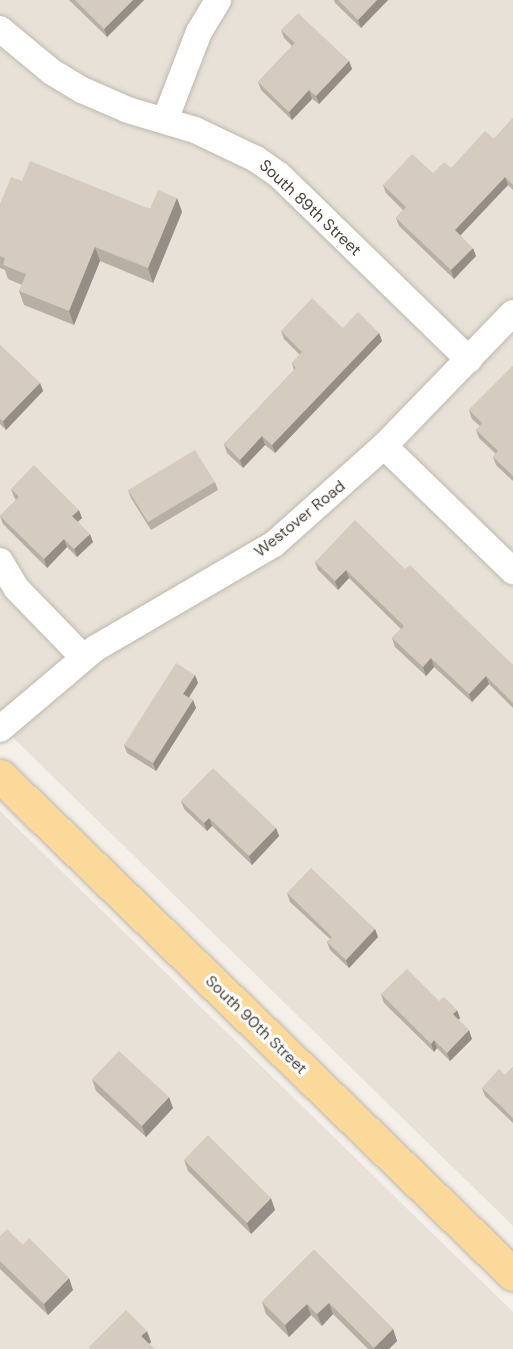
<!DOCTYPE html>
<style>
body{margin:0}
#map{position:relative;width:513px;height:1349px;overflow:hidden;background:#f4f0e9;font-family:"DM Sans",sans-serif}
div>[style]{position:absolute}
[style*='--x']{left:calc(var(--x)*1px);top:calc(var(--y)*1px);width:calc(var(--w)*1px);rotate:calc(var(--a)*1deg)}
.residential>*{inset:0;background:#e8e1d7}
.roads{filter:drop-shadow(0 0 2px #bfb7ac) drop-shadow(0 0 2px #bfb7ac)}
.street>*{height:26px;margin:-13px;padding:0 13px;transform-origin:13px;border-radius:13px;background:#fff}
.primary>*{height:33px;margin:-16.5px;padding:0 16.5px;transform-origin:16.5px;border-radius:16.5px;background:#fbd99b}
.wall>*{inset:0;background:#b7afa4}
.shaded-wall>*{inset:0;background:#958e86}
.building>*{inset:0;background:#d5cbbf}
span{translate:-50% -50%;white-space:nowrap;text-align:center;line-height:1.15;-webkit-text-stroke:6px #fff;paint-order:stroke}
.street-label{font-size:16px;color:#474037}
</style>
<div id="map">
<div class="residential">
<i style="clip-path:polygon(0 0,513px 0,513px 1226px,0 725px)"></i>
<i style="clip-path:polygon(0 811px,513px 1312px,513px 1349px,0 1349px)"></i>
</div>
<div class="roads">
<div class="street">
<i style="--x:0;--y:29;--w:67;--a:39.6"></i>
<i style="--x:52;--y:72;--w:35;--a:31"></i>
<i style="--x:82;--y:90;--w:50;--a:23.5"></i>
<i style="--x:128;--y:110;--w:70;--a:16.6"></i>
<i style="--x:195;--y:130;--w:68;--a:25.4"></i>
<i style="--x:256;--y:159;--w:28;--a:35"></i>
<i style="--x:279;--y:175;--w:265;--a:44.2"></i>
<i style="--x:165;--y:120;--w:94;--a:-68.9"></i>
<i style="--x:199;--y:32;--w:37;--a:-59"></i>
<i style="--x:384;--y:446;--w:180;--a:44.1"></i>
<i style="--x:0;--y:561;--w:31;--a:59"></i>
<i style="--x:16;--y:588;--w:96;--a:45.8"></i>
<i style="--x:0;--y:729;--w:126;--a:-40.2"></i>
<i style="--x:96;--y:648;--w:206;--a:-30.3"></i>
<i style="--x:274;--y:544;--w:147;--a:-41.7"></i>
<i style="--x:384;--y:446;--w:185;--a:-45.9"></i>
</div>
<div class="primary">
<i style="--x:0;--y:776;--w:715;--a:44.15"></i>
</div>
</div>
<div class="wall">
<i style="clip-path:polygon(69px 0,144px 0,107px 37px)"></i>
<i style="clip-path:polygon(334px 0,388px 0,361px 28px,335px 3px)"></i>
<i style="clip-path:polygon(281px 30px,349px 61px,352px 69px,319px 104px,312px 99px,292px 120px,261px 90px,258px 82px,292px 46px,284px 38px)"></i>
<i style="clip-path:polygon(513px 118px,513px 190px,508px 185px,460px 235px,476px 256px,454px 279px,399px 226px,396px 218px,403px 210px,386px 193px,383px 185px,433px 173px,451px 168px,494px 139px)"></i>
<i style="clip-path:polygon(22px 181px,150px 209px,177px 198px,182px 212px,153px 283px,100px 261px,74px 325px,24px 305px,19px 291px,22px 285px,8px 279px,5px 270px,0 268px,0 204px)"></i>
<i style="clip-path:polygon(343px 328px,379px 333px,382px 341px,275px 453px,265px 445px,243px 468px,227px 453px,224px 444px,294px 370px,292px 363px,300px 355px,284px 339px,281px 331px)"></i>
<i style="clip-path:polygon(0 345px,40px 383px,43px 391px,6px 430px,0 424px)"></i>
<i style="clip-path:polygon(513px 366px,513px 481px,496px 465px,493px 457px,496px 454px,479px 438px,476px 430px,480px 426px,472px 419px,469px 410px)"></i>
<i style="clip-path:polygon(215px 482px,218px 490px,151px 530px,131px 498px,128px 490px)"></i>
<i style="clip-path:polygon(11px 489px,82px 518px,78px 522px,93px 542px,77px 557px,67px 547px,47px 568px,3px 524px,0 516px,16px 500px,14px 497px)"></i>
<i style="clip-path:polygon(315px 562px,405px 569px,513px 665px,513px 708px,489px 684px,472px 702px,434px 667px,426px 676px,395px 647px,392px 638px,401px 629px,349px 578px,338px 590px,318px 570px)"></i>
<i style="clip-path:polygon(195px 675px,198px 683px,189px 697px,193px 700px,196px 708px,156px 771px,127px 753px,124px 745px)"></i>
<i style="clip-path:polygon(181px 801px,276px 828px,279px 836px,252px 865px,212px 826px,207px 831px,184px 809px)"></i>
<i style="clip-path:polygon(287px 893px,375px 929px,378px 937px,349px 968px,330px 950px,327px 942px,330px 939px,290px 902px)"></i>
<i style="clip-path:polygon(381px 994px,439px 1001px,460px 1018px,458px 1020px,472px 1039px,450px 1061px,437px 1048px,434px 1052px,384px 1003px)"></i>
<i style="clip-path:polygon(513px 1067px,513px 1123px,485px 1096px,482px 1088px,505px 1075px)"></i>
<i style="clip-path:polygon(92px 1079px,173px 1108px,146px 1137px,96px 1091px)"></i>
<i style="clip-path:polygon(184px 1160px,275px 1210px,251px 1234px,188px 1171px)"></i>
<i style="clip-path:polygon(0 1236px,23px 1245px,73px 1290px,48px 1315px,0 1269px)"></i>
<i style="clip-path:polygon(314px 1250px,393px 1329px,397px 1341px,389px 1349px,368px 1349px,333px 1314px,322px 1326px,311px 1315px,289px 1337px,266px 1314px,262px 1302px)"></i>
</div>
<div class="shaded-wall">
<i style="clip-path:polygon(133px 0,144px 0,107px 37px,104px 29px)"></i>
<i style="clip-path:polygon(377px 0,388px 0,361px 28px,358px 20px)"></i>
<i style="clip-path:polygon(349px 61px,352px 69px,319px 104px,316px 96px)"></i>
<i style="clip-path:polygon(309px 90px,312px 99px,292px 120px,289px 112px)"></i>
<i style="clip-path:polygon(505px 177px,508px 185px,458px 238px,455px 230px)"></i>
<i style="clip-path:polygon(177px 198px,182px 212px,153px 283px,148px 268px)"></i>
<i style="clip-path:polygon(95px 247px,100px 261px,74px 325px,69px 311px)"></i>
<i style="clip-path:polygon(473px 248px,476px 256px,454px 279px,451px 270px)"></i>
<i style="clip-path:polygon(379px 333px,382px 341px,275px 453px,272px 445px)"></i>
<i style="clip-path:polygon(40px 383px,43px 391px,6px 430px,3px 421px)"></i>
<i style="clip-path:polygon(262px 436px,265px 445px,243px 468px,240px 460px)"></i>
<i style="clip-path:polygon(79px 510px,82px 518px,75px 524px,72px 516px)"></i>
<i style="clip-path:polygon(90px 534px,93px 542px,77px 557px,74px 549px)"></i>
<i style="clip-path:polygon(64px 539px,67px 547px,47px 568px,44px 559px)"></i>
<i style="clip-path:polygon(346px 570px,349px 578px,338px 590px,335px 581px)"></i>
<i style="clip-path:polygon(431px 658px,434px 667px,426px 676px,423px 667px)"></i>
<i style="clip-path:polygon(195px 675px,198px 683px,186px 702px,183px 694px)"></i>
<i style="clip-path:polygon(486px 676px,489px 684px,472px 702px,469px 694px)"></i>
<i style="clip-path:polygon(193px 700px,196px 708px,156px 771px,153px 763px)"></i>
<i style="clip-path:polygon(209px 818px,212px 826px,207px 831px,204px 823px)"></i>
<i style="clip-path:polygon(276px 828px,279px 836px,252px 865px,249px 856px)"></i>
<i style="clip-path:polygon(375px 929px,378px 937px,349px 968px,346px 960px)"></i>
<i style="clip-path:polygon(457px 1010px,460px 1018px,456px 1022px,453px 1014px)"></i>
<i style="clip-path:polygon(469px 1030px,472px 1039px,450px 1061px,447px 1053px)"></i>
<i style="clip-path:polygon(434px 1040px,437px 1048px,434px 1052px,431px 1044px)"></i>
<i style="clip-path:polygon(169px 1097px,173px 1108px,146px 1137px,142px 1126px)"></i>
<i style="clip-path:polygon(271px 1198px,275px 1210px,251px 1234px,247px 1223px)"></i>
<i style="clip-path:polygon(69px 1278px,73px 1290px,48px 1315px,44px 1304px)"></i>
<i style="clip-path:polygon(329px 1303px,333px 1314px,322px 1326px,317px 1314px)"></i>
<i style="clip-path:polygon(307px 1304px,311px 1315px,289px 1337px,285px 1325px)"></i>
<i style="clip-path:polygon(393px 1329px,397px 1341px,389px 1349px,375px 1349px,374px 1348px)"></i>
<i style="clip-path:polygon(147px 1331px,151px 1342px,146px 1348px,141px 1336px)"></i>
</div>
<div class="building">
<i style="clip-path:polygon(75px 0,133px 0,104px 29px)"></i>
<i style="clip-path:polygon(338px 0,377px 0,358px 20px)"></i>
<i style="clip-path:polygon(298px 13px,349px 61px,316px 96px,309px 90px,289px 112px,258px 82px,295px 43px,281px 30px)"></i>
<i style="clip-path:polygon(513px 118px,513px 185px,505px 177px,455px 230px,473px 248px,451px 270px,396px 218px,406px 207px,383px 185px,412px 154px,433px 173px,444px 162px,451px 168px,485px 131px,494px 139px)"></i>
<i style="clip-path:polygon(30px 161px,150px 209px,158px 190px,177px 198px,148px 268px,95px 247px,69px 311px,19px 291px,26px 274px,3px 265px,5px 258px,0 256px,0 204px,11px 177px,22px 181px)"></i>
<i style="clip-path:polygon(312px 298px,343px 328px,358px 312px,379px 333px,272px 445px,262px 436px,240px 460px,224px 444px,296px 368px,292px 363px,302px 352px,281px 331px)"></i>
<i style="clip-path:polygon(0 345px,40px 383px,3px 421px,0 419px)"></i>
<i style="clip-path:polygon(513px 366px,513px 476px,493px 457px,498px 451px,476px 430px,482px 423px,469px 410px)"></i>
<i style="clip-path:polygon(195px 450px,215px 482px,148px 522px,128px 490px)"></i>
<i style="clip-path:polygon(34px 465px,79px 510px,72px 516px,90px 534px,74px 549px,64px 539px,44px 559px,0 516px,19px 497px,11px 489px)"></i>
<i style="clip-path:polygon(355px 520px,405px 569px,410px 565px,513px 665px,513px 703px,486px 676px,469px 694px,431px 658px,423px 667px,392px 638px,404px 626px,346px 570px,335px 581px,315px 562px)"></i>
<i style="clip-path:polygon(176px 663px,195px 675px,183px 694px,193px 700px,153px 763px,124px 745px)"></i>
<i style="clip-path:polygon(213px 768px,276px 828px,249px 856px,209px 818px,204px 823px,181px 801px)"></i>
<i style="clip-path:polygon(311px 868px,375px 929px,346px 960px,327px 942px,332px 937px,287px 893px)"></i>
<i style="clip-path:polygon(407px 969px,439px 1001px,444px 997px,457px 1010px,453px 1014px,469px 1030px,447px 1053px,434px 1040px,431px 1044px,381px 994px)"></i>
<i style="clip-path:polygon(119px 1051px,169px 1097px,142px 1126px,92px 1079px)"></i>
<i style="clip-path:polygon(513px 1067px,513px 1118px,482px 1088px,499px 1069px,505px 1075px)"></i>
<i style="clip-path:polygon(208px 1135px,271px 1198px,247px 1223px,184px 1160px)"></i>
<i style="clip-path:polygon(7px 1229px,23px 1245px,29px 1238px,69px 1278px,44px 1304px,0 1261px,0 1236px)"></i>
<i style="clip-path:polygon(314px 1250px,393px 1329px,374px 1348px,329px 1303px,317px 1314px,307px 1304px,285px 1325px,262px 1302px)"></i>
<i style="clip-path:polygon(126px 1310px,147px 1331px,141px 1336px,155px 1349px,90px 1349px,89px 1347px)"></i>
</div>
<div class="street-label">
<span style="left:310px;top:208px;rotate:43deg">South 89th Street</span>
<span style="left:300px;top:519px;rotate:-39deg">Westover Road</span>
<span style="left:256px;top:1025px;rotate:44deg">South 90th Street</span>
</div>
</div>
